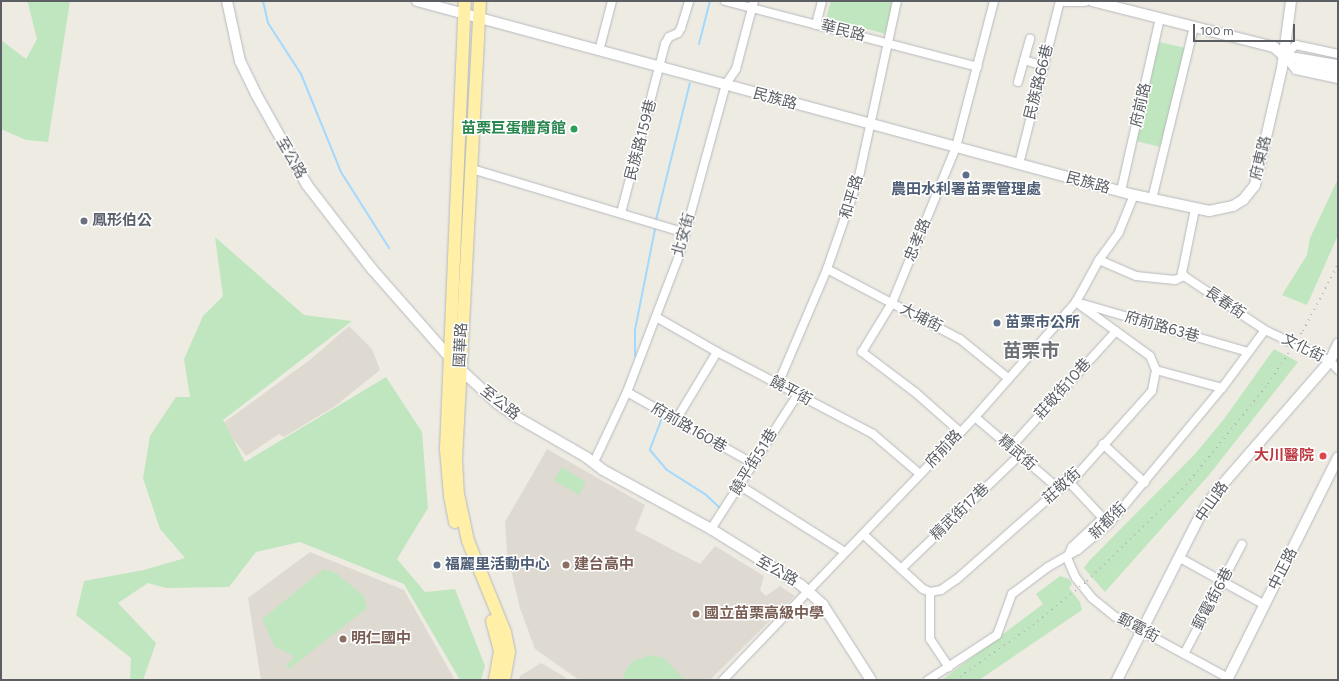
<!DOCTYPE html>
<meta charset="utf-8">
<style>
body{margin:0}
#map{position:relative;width:1339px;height:681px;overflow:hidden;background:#eeebe3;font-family:Figtree,"Noto Sans TC",sans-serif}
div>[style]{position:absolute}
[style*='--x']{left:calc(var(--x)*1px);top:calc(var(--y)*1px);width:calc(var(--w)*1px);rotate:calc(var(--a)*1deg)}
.education>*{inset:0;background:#dedad1}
.green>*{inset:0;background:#c0e6bf}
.stream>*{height:2px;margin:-1px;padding:0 1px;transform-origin:1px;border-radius:1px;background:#a2d9ff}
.roads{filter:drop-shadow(0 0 1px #b6b9be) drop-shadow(0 0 1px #b6b9be)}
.minor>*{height:8px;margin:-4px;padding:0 4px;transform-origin:4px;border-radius:4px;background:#fff}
.tertiary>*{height:10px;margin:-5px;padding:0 5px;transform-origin:5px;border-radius:5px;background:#fff}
.primary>*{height:12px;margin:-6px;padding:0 6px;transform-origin:6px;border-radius:6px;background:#ffefa7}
.rail>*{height:2px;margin-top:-1px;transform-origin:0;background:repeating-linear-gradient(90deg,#b2b3b4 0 1px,transparent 0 6px)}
.dots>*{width:11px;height:11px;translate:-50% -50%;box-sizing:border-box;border:2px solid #fff;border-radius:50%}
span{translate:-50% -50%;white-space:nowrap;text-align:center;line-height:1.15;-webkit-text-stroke:3px #fff;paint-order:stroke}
.street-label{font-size:15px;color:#5b5f64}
.leisure-label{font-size:15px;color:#27864d;font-weight:700}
.right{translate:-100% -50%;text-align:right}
.service-label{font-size:15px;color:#4e5e75;font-weight:700}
.left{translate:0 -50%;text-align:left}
.worship-label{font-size:15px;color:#5b616d;font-weight:700}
.health-label{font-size:15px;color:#be3a42;font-weight:700}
.education-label{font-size:15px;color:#785e54;font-weight:700}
.district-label{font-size:19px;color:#6c7176;font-weight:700}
.frame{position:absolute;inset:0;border:2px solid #5b5f64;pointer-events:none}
.scale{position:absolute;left:1193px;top:24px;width:102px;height:18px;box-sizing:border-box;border:2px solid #5b5f64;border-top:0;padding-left:5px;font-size:12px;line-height:14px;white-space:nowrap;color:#5b5f64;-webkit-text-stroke:3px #fff;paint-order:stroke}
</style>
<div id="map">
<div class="education">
<i style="clip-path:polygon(349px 326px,372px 349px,380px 370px,335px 406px,284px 437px,279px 434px,246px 456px,222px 424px,311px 359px)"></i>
<i style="clip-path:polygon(547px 449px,645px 505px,635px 530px,700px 564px,715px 546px,764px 576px,760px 590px,766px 596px,780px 586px,795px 596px,710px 680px,579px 680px,535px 649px,520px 608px,507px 553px,505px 522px)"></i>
<i style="clip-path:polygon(310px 552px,404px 590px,455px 680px,261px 680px,248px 598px)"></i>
<i style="clip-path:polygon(541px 663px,565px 677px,567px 680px,519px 680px,520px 676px)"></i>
</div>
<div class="green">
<i style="clip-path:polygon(25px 1px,70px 1px,48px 142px,26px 140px,1px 129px,1px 40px,26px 59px,37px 39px,28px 3px)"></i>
<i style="clip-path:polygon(831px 1px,894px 1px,886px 34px,826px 18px)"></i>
<i style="clip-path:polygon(1159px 42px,1186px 48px,1160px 147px,1136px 141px)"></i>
<i style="clip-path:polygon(1338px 179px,1338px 235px,1307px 305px,1282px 295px,1307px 255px,1310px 238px)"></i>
<i style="clip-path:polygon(215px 237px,304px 315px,352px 321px,223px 420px,245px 462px,386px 377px,422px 432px,428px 508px,397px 559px,425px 592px,455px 589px,485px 666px,481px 680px,460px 680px,404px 584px,300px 542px,256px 552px,229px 587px,166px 588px,148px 583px,118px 603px,156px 643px,143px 680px,130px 680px,131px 658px,76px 615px,84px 581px,144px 570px,185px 558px,160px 529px,143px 478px,150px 436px,176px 397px,190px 397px,184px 359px,203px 316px,223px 296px)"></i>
<i style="clip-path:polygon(1274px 349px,1298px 362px,1209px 475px,1105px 592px,1084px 568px,1089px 561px,1195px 454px,1224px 419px)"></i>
<i style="clip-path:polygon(562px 467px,586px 482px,579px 495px,554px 480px)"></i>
<i style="clip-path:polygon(324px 569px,336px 573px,364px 596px,367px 608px,289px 669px,286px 666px,294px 656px,275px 647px,262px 619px)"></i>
<i style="clip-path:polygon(1060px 576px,1069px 579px,1072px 584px,1069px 588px,1080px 602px,1082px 610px,979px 680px,942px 680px,1043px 604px,1036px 594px)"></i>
<i style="clip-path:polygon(651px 655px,664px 658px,685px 680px,623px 680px,626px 669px,633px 661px)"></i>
</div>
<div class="stream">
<i style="--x:263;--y:1;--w:23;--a:77"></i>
<i style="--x:268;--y:23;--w:61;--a:57.1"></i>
<i style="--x:301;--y:74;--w:106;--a:67.8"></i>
<i style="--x:341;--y:172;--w:90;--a:57.7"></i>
<i style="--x:699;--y:44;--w:44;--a:-75.7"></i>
<i style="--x:656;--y:220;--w:141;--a:-76.1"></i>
<i style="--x:635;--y:356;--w:26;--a:-90"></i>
<i style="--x:635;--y:330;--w:103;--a:-78.8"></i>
<i style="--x:662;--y:418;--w:34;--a:111"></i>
<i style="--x:650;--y:450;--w:26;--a:50"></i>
<i style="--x:667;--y:470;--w:45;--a:32.3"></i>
<i style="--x:705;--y:494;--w:22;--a:43"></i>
</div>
<div class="roads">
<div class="minor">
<i style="--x:725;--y:1;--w:261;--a:14.6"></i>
<i style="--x:816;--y:25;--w:25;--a:-76"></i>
<i style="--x:599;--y:51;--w:52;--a:-75.4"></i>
<i style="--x:1284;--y:56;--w:18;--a:49"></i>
<i style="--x:1296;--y:70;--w:43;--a:12.1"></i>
<i style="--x:1284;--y:56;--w:16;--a:-43"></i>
<i style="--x:1296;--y:45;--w:43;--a:12.1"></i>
<i style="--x:1024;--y:60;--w:21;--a:17"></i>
<i style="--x:1300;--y:63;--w:39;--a:12"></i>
<i style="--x:1018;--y:82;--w:45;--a:-74.4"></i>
<i style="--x:1019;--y:164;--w:168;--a:-75.9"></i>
<i style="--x:472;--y:169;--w:222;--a:16.7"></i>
<i style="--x:1121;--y:191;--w:177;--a:-77.3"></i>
<i style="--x:1152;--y:199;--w:177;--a:-76.3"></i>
<i style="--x:1195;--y:209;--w:65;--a:101.5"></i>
<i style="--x:1182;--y:273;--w:4;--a:56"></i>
<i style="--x:1184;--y:276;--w:97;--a:33.7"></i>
<i style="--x:1265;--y:330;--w:72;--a:25.5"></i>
<i style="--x:1330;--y:361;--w:12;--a:48"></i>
<i style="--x:621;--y:213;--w:175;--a:-75.4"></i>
<i style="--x:665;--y:44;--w:8;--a:-60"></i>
<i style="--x:669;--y:37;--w:10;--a:-24"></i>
<i style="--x:678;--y:33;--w:6;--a:-59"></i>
<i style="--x:681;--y:28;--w:28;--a:-73"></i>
<i style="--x:1099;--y:260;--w:40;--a:23.4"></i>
<i style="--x:1136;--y:276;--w:39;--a:6"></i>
<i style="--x:1175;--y:280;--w:10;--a:-24"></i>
<i style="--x:827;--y:269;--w:150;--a:27.8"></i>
<i style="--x:960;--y:339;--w:62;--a:39.1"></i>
<i style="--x:1083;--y:304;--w:172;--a:16.2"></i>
<i style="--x:656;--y:317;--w:70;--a:29.8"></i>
<i style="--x:717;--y:352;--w:176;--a:27.7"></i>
<i style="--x:873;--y:434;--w:62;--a:40.4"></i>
<i style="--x:1156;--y:370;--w:68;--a:15.3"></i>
<i style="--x:778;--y:384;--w:125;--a:-66.9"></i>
<i style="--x:827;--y:269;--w:70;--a:-70.8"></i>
<i style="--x:850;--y:203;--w:33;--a:-72"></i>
<i style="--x:860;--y:172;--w:175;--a:-77.8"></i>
<i style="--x:627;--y:392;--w:144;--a:29.6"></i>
<i style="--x:975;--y:417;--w:111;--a:40.6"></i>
<i style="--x:676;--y:420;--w:79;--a:-58.9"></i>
<i style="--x:959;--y:431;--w:57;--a:-138.5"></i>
<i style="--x:916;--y:393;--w:68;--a:-142.8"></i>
<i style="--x:862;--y:352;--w:57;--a:-58.5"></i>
<i style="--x:892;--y:303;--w:169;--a:-67.7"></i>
<i style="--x:956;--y:147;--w:151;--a:-75.4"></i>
<i style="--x:1103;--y:444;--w:57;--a:42.9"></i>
<i style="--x:1011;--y:447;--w:156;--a:-47.8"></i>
<i style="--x:594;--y:462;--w:77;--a:-64.8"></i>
<i style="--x:627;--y:392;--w:146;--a:-69.1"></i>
<i style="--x:679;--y:256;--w:178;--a:-74.7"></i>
<i style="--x:726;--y:84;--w:18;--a:-56"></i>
<i style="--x:736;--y:69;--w:70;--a:-75.2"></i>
<i style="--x:1070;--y:483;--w:48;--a:46.7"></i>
<i style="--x:1103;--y:518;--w:42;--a:136.9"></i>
<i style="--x:1072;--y:547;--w:12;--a:114"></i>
<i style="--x:1067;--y:558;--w:22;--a:66"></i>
<i style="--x:1076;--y:578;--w:26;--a:51"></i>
<i style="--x:1092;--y:598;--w:28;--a:39"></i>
<i style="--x:1114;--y:616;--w:130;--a:28.5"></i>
<i style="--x:739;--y:485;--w:125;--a:32.3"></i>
<i style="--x:711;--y:529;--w:161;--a:-57.2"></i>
<i style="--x:863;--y:534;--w:81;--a:42.5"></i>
<i style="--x:923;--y:589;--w:8;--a:23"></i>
<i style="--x:930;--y:592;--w:11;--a:-10"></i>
<i style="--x:941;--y:590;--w:19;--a:-35"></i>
<i style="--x:957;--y:579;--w:136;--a:-41.4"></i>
<i style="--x:1059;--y:489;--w:13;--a:-29"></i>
<i style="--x:1070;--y:483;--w:123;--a:-48.3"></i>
<i style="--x:1152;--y:391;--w:21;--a:-79"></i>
<i style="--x:1156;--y:370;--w:15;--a:-113"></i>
<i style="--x:1150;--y:356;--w:92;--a:-143.9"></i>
<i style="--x:1180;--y:558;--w:97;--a:28.9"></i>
<i style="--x:901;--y:569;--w:163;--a:-43.8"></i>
<i style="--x:930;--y:592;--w:47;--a:90"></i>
<i style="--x:930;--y:639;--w:34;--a:56"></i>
<i style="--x:1184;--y:654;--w:124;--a:-62.2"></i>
<i style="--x:723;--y:680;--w:364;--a:-46.2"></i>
<i style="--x:975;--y:417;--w:153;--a:-48.7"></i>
<i style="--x:1076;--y:302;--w:48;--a:-61.3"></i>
<i style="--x:1099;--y:260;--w:34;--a:-54"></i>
<i style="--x:1119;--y:232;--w:40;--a:-68"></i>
<i style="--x:928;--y:680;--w:82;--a:-33.1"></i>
<i style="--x:997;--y:635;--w:44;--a:-69.9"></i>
<i style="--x:1012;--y:594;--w:45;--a:-36.9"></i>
<i style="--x:1048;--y:567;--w:34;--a:-30"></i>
<i style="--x:1078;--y:550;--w:40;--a:-40"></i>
<i style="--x:1109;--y:524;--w:177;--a:-50.3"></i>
<i style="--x:1222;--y:388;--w:72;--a:-53.4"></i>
</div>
<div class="tertiary">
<i style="--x:227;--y:1;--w:61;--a:77.8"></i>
<i style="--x:240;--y:61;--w:37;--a:64"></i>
<i style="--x:256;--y:94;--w:104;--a:60.7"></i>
<i style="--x:307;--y:185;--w:106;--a:52.3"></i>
<i style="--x:372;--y:269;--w:133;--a:48.7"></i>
<i style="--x:460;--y:369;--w:52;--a:42.6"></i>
<i style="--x:498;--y:404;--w:21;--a:35"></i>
<i style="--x:515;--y:416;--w:82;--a:30"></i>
<i style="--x:586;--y:457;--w:21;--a:37"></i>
<i style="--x:603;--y:470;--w:123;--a:28.6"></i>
<i style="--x:711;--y:529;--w:106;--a:31.9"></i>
<i style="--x:801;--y:585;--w:30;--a:42"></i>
<i style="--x:823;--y:605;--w:89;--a:57.4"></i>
<i style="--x:417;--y:1;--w:743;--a:15.14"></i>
<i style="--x:1134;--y:195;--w:77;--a:12"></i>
<i style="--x:1209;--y:211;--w:25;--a:-12"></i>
<i style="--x:1233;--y:206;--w:12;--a:-31"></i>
<i style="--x:1243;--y:200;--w:19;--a:-51"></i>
<i style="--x:1255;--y:185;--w:120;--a:-77"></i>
<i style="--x:1282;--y:68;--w:68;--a:-82.3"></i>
<i style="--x:1064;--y:1;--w:21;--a:0"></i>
<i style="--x:1092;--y:1;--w:188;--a:14.2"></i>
<i style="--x:1274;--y:47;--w:13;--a:42"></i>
<i style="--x:1284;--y:56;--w:55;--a:9.5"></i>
<i style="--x:1117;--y:680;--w:186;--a:-63.2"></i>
<i style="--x:1201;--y:514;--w:25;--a:-56"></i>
<i style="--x:1215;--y:493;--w:175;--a:-48.9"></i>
<i style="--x:1330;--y:361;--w:19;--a:-65"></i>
<i style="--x:1227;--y:680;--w:249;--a:-63.5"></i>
</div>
<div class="primary">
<i style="--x:480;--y:1;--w:459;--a:93"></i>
<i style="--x:456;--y:459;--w:35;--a:87"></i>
<i style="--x:458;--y:494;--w:48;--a:78"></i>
<i style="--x:468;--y:541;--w:98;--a:67.9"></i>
<i style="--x:505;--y:632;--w:20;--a:79"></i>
<i style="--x:509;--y:652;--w:28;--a:100"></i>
<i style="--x:455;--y:522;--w:26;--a:-101"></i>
<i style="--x:450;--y:496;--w:47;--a:-94.9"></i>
<i style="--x:446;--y:449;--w:448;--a:-87.6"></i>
<i style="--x:492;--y:621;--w:31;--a:75"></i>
<i style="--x:500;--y:651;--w:29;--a:100"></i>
</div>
</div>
<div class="rail">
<i style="--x:955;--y:680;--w:95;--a:-35.2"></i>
<i style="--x:1033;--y:625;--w:70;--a:-39.2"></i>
<i style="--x:1087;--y:581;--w:138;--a:-44.1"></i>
<i style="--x:1186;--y:485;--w:130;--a:-50.9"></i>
<i style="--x:1268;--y:384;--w:64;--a:-56.6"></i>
<i style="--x:1303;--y:331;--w:76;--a:-62.4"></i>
</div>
<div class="dots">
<i style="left:574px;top:129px;background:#2e9e5b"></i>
<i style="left:966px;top:175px;background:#5c6f8a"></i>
<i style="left:84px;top:221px;background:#6b7280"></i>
<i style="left:997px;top:323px;background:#5c6f8a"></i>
<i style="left:1323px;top:456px;background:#e0444e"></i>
<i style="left:437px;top:565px;background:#5c6f8a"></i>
<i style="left:566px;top:565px;background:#8d6e63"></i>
<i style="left:696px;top:614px;background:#8d6e63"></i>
<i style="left:343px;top:639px;background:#8d6e63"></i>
</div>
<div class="street-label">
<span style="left:843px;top:31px;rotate:14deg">華民路</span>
<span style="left:1039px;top:82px;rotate:-76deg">民族路66巷</span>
<span style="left:775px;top:99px;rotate:15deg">民族路</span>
<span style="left:1141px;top:105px;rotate:-77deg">府前路</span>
<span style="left:641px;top:140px;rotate:-75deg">民族路159巷</span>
<span style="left:291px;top:158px;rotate:60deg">至公路</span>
<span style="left:1261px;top:158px;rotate:-76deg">府東路</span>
<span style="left:1088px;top:183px;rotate:15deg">民族路</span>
<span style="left:852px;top:197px;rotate:-73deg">和平路</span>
<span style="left:684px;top:235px;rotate:-74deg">北安街</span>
<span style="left:918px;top:240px;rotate:-68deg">忠孝路</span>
<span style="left:1225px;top:303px;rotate:34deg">長春街</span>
<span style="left:921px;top:318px;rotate:27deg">大埔街</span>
<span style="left:1162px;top:327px;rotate:16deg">府前路63巷</span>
<span style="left:461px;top:345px;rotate:-87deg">國華路</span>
<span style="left:1303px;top:348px;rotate:26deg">文化街</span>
<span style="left:1063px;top:389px;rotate:-48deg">莊敬街10巷</span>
<span style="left:791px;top:391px;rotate:28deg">饒平街</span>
<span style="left:500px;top:403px;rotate:38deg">至公路</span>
<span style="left:689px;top:428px;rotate:30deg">府前路160巷</span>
<span style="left:944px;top:449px;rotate:-47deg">府前路</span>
<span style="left:1017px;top:453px;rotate:41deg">精武街</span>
<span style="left:754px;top:462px;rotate:-58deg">饒平街51巷</span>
<span style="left:1062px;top:486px;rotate:-42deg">莊敬街</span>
<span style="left:1212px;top:502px;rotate:-55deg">中山路</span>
<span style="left:960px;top:512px;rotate:-44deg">精武街17巷</span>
<span style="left:1108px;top:521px;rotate:-45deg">新都街</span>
<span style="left:1283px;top:569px;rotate:-63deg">中正路</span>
<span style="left:777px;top:571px;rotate:30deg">至公路</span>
<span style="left:1213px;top:599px;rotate:-62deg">郵電街6巷</span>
<span style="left:1138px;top:628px;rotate:28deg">郵電街</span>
</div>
<div class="leisure-label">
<span class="right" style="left:566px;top:129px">苗栗巨蛋體育館</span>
</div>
<div class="service-label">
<span style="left:966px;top:190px">農田水利署苗栗管理處</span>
<span class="left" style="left:1005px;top:323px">苗栗市公所</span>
<span class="left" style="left:445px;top:565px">福麗里活動中心</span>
</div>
<div class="worship-label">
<span class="left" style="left:92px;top:221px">鳳形伯公</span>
</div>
<div class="health-label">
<span class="right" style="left:1314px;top:456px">大川醫院</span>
</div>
<div class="education-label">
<span class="left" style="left:574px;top:565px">建台高中</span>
<span class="left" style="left:704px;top:614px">國立苗栗高級中學</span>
<span class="left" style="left:351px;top:639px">明仁國中</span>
</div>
<div class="district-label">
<span style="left:1031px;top:351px">苗栗市</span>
</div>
<div class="frame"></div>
<div class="scale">100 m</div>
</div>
